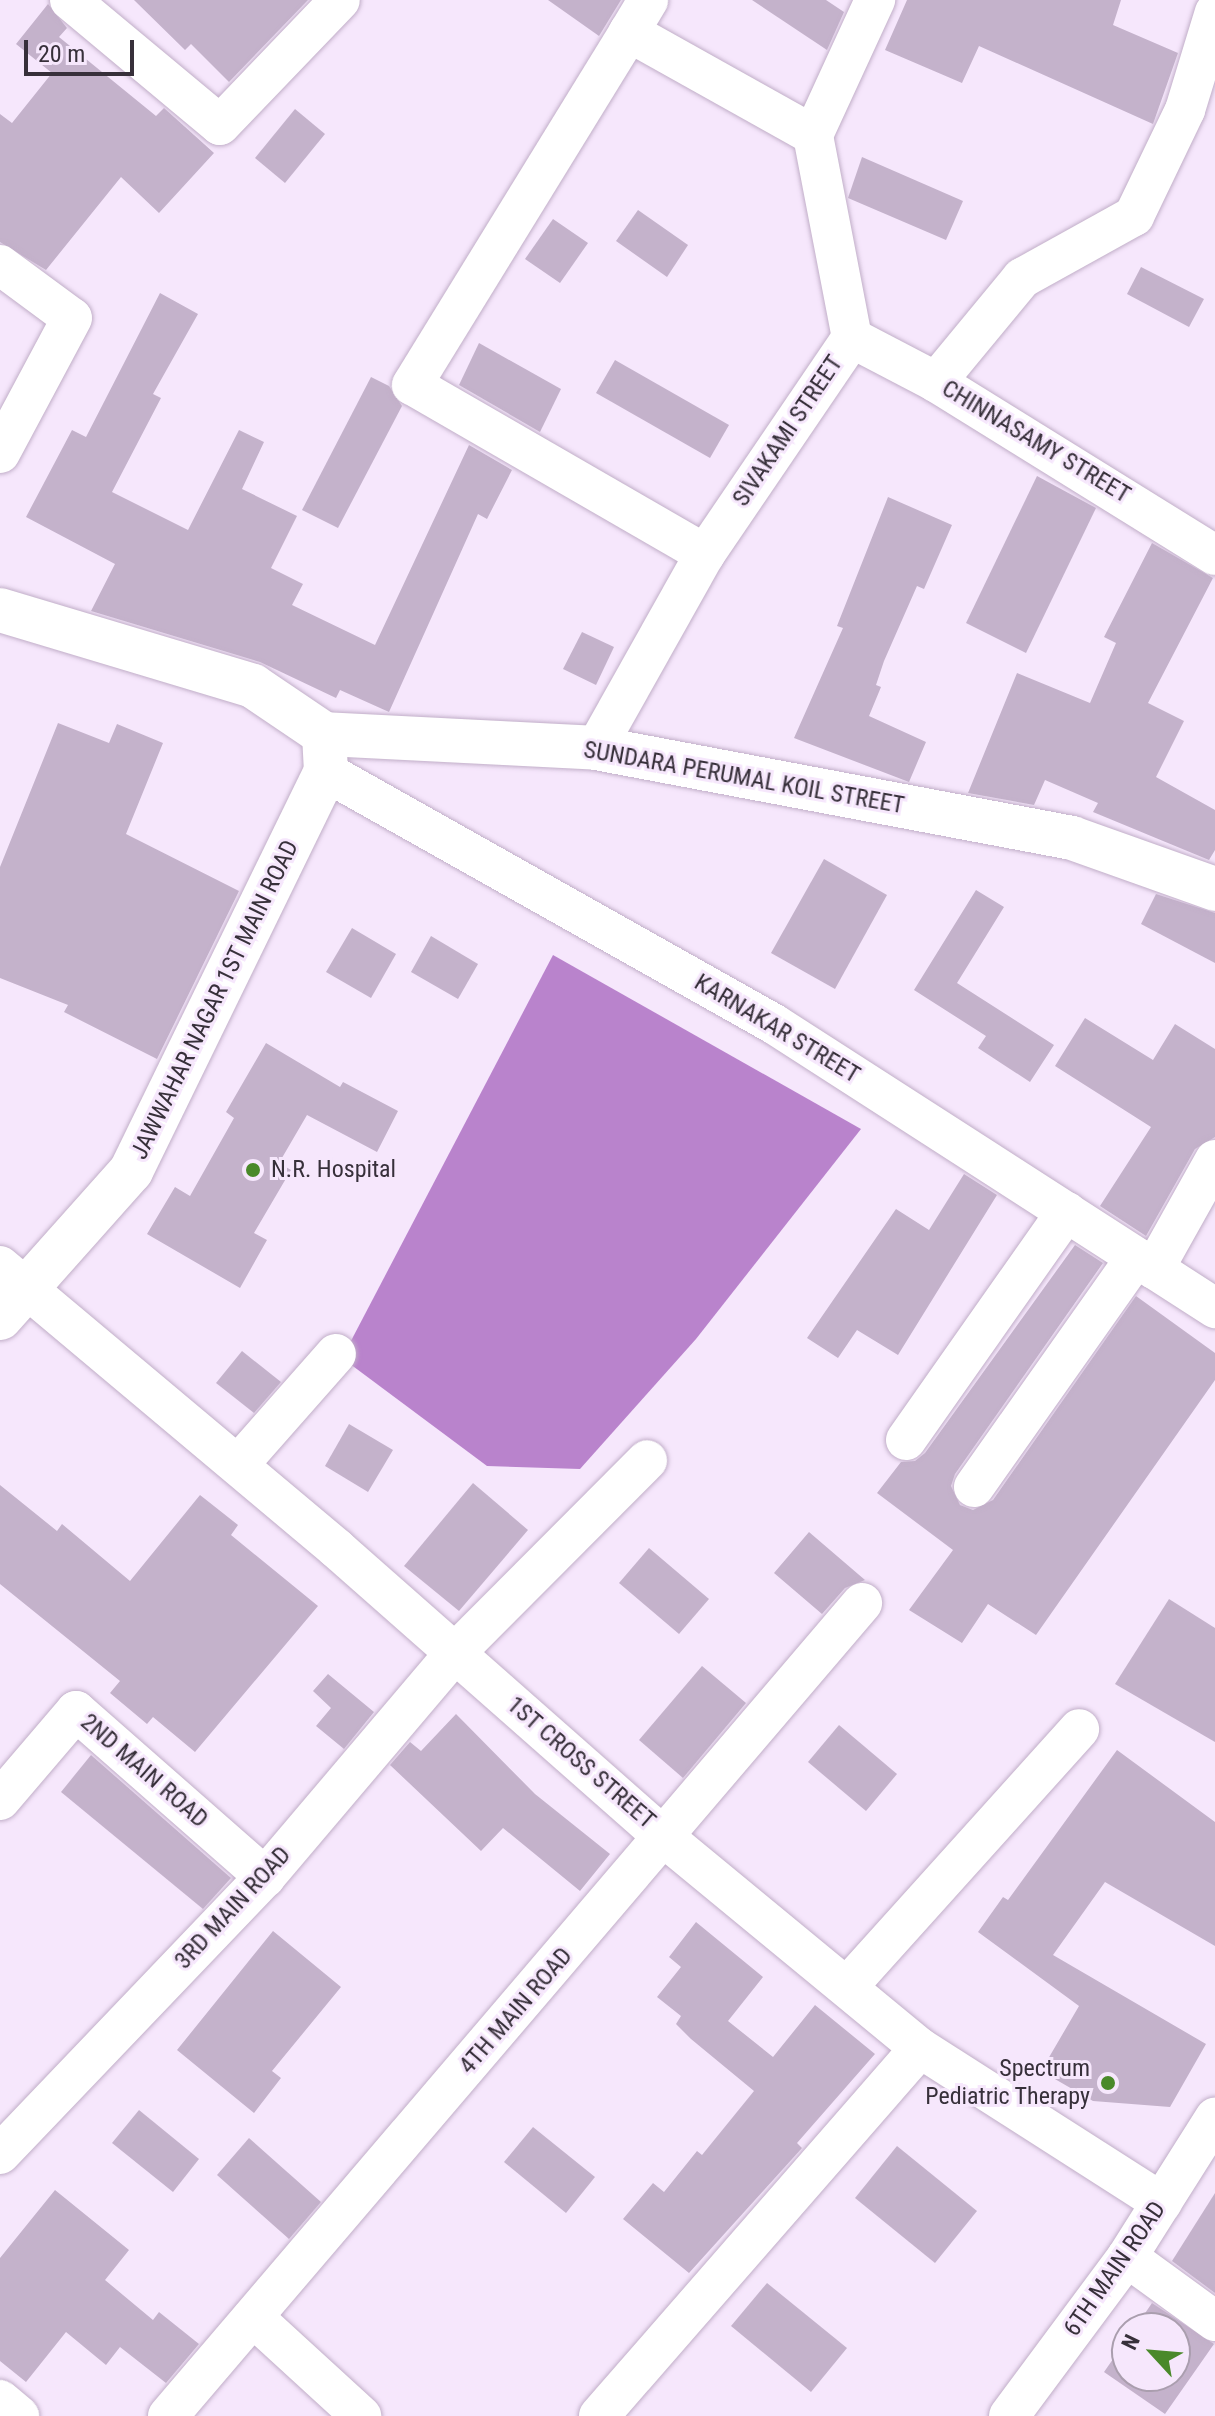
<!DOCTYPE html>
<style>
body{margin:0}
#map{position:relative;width:1215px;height:2416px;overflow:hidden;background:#f6e7fc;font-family:"Roboto Condensed",sans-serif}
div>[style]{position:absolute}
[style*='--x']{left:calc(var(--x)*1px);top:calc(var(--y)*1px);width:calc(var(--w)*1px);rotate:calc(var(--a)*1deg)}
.water>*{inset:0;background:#b983cc}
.building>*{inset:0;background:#c4b2cb}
.roads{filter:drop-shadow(0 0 2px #c1aec8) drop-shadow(0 0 2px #c1aec8)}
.minor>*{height:40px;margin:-20px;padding:0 20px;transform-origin:20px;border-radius:20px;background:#fff}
.tertiary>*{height:44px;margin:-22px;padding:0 22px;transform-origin:22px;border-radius:22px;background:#fff}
.dots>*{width:22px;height:22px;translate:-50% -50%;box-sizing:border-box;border:4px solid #f6e7fc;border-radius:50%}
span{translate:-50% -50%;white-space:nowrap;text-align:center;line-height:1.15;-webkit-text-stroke:6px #f6e7fc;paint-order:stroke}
.street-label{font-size:24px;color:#37303a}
.poi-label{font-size:24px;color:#37303a}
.left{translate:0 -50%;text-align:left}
.right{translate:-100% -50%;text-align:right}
.north{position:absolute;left:1111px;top:2312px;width:80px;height:80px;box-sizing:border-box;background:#f6e7fc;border:2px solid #aa9eae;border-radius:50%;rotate:296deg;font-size:22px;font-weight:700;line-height:32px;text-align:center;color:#37303a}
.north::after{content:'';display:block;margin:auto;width:28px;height:36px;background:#4a892a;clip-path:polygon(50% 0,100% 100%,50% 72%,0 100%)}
.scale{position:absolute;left:24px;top:40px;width:110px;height:36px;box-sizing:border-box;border:4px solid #37303a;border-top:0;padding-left:10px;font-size:24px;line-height:28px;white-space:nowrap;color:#37303a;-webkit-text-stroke:6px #f6e7fc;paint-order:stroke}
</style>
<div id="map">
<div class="water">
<i style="clip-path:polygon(553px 955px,861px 1129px,696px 1339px,580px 1469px,487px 1466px,342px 1358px)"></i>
</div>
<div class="building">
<i style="clip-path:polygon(134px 0,308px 0,229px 82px,191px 44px,185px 50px)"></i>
<i style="clip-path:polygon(548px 0,621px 0,599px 36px)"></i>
<i style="clip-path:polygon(752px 0,826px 0,844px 12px,827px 50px)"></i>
<i style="clip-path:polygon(907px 0,1121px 0,1113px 25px,1178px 53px,1153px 124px,979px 46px,962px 83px,885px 50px)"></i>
<i style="clip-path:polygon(48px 4px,67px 28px,59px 37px,156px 116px,164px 108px,214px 153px,159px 213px,121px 177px,46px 270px,0 242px,0 114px,12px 123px,52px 73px,16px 44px)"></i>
<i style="clip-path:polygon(295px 109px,325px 134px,285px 183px,255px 158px)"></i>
<i style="clip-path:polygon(862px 157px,963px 201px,946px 240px,848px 198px)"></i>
<i style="clip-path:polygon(638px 210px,688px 245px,667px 277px,616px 241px)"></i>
<i style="clip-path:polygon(553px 219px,588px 243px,560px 283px,525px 259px)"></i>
<i style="clip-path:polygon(1141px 267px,1204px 299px,1189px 327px,1127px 294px)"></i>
<i style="clip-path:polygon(160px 293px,198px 314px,153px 394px,161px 398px,112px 492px,188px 530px,239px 430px,264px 442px,242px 489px,297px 516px,271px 568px,303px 584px,292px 605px,375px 645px,469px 445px,512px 470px,487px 519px,478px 514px,389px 712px,340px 690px,336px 698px,260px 662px,91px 611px,115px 564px,26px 517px,72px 430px,86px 437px)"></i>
<i style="clip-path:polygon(479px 343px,561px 389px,540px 432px,459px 385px)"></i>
<i style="clip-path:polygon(615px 360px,729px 425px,710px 458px,596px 393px)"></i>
<i style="clip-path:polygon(371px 377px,389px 386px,402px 406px,338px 528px,302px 510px)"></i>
<i style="clip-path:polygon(1037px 476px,1096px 508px,1026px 653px,966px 623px)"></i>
<i style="clip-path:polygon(888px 497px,952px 525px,924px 589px,917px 586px,884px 661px,876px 685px,881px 687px,869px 716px,926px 742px,909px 782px,794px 738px,843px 628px,837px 626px)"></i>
<i style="clip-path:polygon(1152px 543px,1213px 578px,1148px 703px,1184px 721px,1156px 777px,1215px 810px,1215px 850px,1209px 860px,1093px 812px,1098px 803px,1045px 780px,1034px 805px,968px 793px,1017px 673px,1090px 703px,1116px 643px,1104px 637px)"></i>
<i style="clip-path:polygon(582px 632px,614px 647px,596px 685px,563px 669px)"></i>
<i style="clip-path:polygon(58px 723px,109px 743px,117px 724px,163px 743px,126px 834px,239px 891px,157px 1059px,64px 1012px,68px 1005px,0 978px,0 867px)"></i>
<i style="clip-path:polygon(824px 859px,887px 895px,835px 989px,771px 953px)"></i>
<i style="clip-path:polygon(976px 890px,1004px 907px,957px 983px,1054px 1045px,1030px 1082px,978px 1048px,986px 1036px,914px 990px)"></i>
<i style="clip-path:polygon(1156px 894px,1215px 913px,1215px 963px,1141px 924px)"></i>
<i style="clip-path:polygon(352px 928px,396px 954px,371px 998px,326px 972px)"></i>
<i style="clip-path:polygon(431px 936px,478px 964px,458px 999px,411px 972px)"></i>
<i style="clip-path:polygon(1085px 1018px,1153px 1060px,1175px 1024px,1215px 1049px,1215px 1137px,1195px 1149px,1146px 1236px,1100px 1206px,1151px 1127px,1055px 1066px)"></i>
<i style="clip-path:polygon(266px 1043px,340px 1087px,343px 1082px,398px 1111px,377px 1152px,307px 1115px,279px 1163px,291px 1170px,254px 1233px,267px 1240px,240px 1288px,147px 1234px,175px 1187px,190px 1196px,234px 1118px,226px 1112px)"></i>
<i style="clip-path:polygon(964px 1174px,997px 1195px,898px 1355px,857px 1330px,838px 1358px,807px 1338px,896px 1209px,929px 1230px)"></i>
<i style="clip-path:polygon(1075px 1245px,1103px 1263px,955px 1474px,951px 1486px,960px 1505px,973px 1510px,993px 1500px,1136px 1296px,1215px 1353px,1215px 1380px,1036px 1635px,988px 1604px,962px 1643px,909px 1610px,953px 1550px,877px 1493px,901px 1462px,915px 1461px,925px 1453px)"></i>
<i style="clip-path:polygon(242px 1351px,281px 1382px,254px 1413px,216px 1383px)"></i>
<i style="clip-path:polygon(349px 1424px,393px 1450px,368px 1492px,325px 1466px)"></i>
<i style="clip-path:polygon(473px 1483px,528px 1530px,459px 1611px,404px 1566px)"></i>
<i style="clip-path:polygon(0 1485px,57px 1531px,62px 1524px,130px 1581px,200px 1495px,238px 1525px,231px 1535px,318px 1606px,195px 1752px,153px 1717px,147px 1724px,110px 1693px,120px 1681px,0 1584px)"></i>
<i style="clip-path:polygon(809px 1532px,865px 1580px,845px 1588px,822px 1614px,774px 1573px)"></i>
<i style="clip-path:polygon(649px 1548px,709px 1599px,679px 1634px,619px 1583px)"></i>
<i style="clip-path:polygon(1169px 1599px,1215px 1628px,1215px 1742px,1115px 1684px)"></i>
<i style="clip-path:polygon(702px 1666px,746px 1703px,683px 1778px,639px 1740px)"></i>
<i style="clip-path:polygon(328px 1674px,374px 1712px,344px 1749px,316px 1726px,331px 1708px,313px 1691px)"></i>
<i style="clip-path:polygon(456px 1714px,535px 1794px,610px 1854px,580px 1891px,503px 1828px,481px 1851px,390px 1765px,410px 1742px,421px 1751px)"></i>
<i style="clip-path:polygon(839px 1725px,897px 1774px,866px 1811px,808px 1762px)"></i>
<i style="clip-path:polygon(1117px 1750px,1215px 1822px,1215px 1946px,1105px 1882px,1053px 1955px,1206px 2044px,1170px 2107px,1093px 2101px,1041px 2071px,1079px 2006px,978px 1932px,1003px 1897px,1008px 1900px)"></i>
<i style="clip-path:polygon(91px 1755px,231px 1878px,203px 1909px,61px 1792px)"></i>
<i style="clip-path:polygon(696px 1922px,763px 1977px,728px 2021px,773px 2057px,815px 2005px,875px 2054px,797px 2143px,802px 2148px,689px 2273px,623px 2219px,653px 2183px,664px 2192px,697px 2151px,702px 2155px,754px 2091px,691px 2039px,676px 2024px,681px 2016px,657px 1997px,681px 1967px,669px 1957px)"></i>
<i style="clip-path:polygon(273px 1931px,341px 1987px,272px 2071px,281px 2078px,254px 2113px,177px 2050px)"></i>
<i style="clip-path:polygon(139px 2110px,199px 2159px,173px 2192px,112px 2143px)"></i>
<i style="clip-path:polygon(533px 2127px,595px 2177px,566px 2213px,504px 2162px)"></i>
<i style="clip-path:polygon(249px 2138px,321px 2202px,289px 2239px,217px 2175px)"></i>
<i style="clip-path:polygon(897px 2146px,977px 2211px,935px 2263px,855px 2198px)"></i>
<i style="clip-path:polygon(55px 2190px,129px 2250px,105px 2280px,153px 2320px,159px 2312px,199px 2344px,166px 2383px,120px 2347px,106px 2365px,66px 2332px,26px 2382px,0 2361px,0 2258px)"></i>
<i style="clip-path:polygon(1215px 2193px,1215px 2293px,1172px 2261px)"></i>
<i style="clip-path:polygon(767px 2283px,847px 2348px,811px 2392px,731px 2326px)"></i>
<i style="clip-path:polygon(1152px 2303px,1214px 2344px,1165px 2414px,1104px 2372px,1127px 2339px,1127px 2376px,1175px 2376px,1175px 2328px,1135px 2328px)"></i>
</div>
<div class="roads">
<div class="minor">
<i style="--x:70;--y:0;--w:195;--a:39.8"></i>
<i style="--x:220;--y:125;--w:173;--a:-46.2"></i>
<i style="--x:629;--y:32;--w:37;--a:-59"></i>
<i style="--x:0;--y:265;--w:89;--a:36.4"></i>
<i style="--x:72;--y:318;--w:153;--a:118.1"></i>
<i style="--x:852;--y:338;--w:95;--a:27.6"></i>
<i style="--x:936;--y:382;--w:328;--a:31.8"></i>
<i style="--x:936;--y:382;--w:135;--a:-50.4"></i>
<i style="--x:1022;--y:278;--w:128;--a:-29"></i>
<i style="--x:1134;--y:216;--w:118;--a:-64.3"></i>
<i style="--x:1185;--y:110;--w:102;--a:-73"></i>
<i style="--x:705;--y:554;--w:338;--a:-150"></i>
<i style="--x:412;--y:385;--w:414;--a:-58.4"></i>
<i style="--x:629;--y:32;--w:211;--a:29.2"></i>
<i style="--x:596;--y:748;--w:223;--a:-60.7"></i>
<i style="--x:705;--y:554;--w:261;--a:-55.8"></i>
<i style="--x:852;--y:338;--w:207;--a:-100.9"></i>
<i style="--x:813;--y:135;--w:149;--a:-65.3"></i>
<i style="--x:326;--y:772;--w:514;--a:29.36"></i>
<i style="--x:774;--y:1024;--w:525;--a:32.78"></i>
<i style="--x:0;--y:1266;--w:440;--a:40"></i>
<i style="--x:337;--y:1549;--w:437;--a:41.4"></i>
<i style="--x:665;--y:1838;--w:330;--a:39.5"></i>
<i style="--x:920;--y:2048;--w:287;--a:32.6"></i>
<i style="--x:1154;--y:1269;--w:125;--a:-60.8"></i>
<i style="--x:906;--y:1440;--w:279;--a:-54.9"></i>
<i style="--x:238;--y:1465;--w:148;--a:-48.6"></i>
<i style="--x:974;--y:1487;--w:281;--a:-54.8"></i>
<i style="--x:0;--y:1800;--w:117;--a:-49.5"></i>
<i style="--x:76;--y:1711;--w:252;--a:41.3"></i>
<i style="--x:847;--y:1987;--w:347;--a:-48"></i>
<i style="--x:0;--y:2154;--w:383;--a:-46.3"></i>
<i style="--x:265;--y:1877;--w:294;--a:-49.7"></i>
<i style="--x:455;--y:1653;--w:272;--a:-45.1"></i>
<i style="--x:1127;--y:2257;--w:109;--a:36"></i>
<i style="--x:253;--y:2317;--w:147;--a:42.5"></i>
<i style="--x:0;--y:2400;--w:25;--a:40"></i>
<i style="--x:168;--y:2416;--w:1069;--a:-49.51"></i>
<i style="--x:599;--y:2416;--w:488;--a:-48.9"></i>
<i style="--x:1009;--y:2416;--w:198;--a:-53.4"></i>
<i style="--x:1127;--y:2257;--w:165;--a:-57.7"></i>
</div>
<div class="tertiary">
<i style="--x:0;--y:610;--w:264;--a:16.7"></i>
<i style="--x:253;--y:686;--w:86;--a:34.1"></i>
<i style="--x:324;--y:734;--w:272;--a:2.9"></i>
<i style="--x:596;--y:748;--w:484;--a:10.7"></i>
<i style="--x:1072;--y:838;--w:152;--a:19.6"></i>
<i style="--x:0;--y:1318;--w:197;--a:-48.3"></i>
<i style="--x:131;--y:1171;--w:444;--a:-64"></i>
<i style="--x:326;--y:772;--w:38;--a:-93"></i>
</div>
</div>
<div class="dots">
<i style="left:253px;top:1170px;background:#4a892a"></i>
<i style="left:1108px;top:2083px;background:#4a892a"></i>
</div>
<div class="street-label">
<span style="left:788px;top:431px;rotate:-56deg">SIVAKAMI STREET</span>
<span style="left:1036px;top:442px;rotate:31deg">CHINNASAMY STREET</span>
<span style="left:744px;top:778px;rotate:10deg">SUNDARA PERUMAL KOIL STREET</span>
<span style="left:215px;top:1000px;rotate:-64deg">JAWWAHAR NAGAR 1ST MAIN ROAD</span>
<span style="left:777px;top:1029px;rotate:31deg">KARNAKAR STREET</span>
<span style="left:581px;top:1763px;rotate:41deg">1ST CROSS STREET</span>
<span style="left:144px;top:1771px;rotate:41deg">2ND MAIN ROAD</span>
<span style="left:233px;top:1908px;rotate:-47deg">3RD MAIN ROAD</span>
<span style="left:516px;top:2011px;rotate:-49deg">4TH MAIN ROAD</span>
<span style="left:1115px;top:2269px;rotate:-55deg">6TH MAIN ROAD</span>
</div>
<div class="poi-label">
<span class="left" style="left:271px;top:1170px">N.R. Hospital</span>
<span class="right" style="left:1090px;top:2083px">Spectrum<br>Pediatric Therapy</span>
</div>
<div class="north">N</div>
<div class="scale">20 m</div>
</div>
